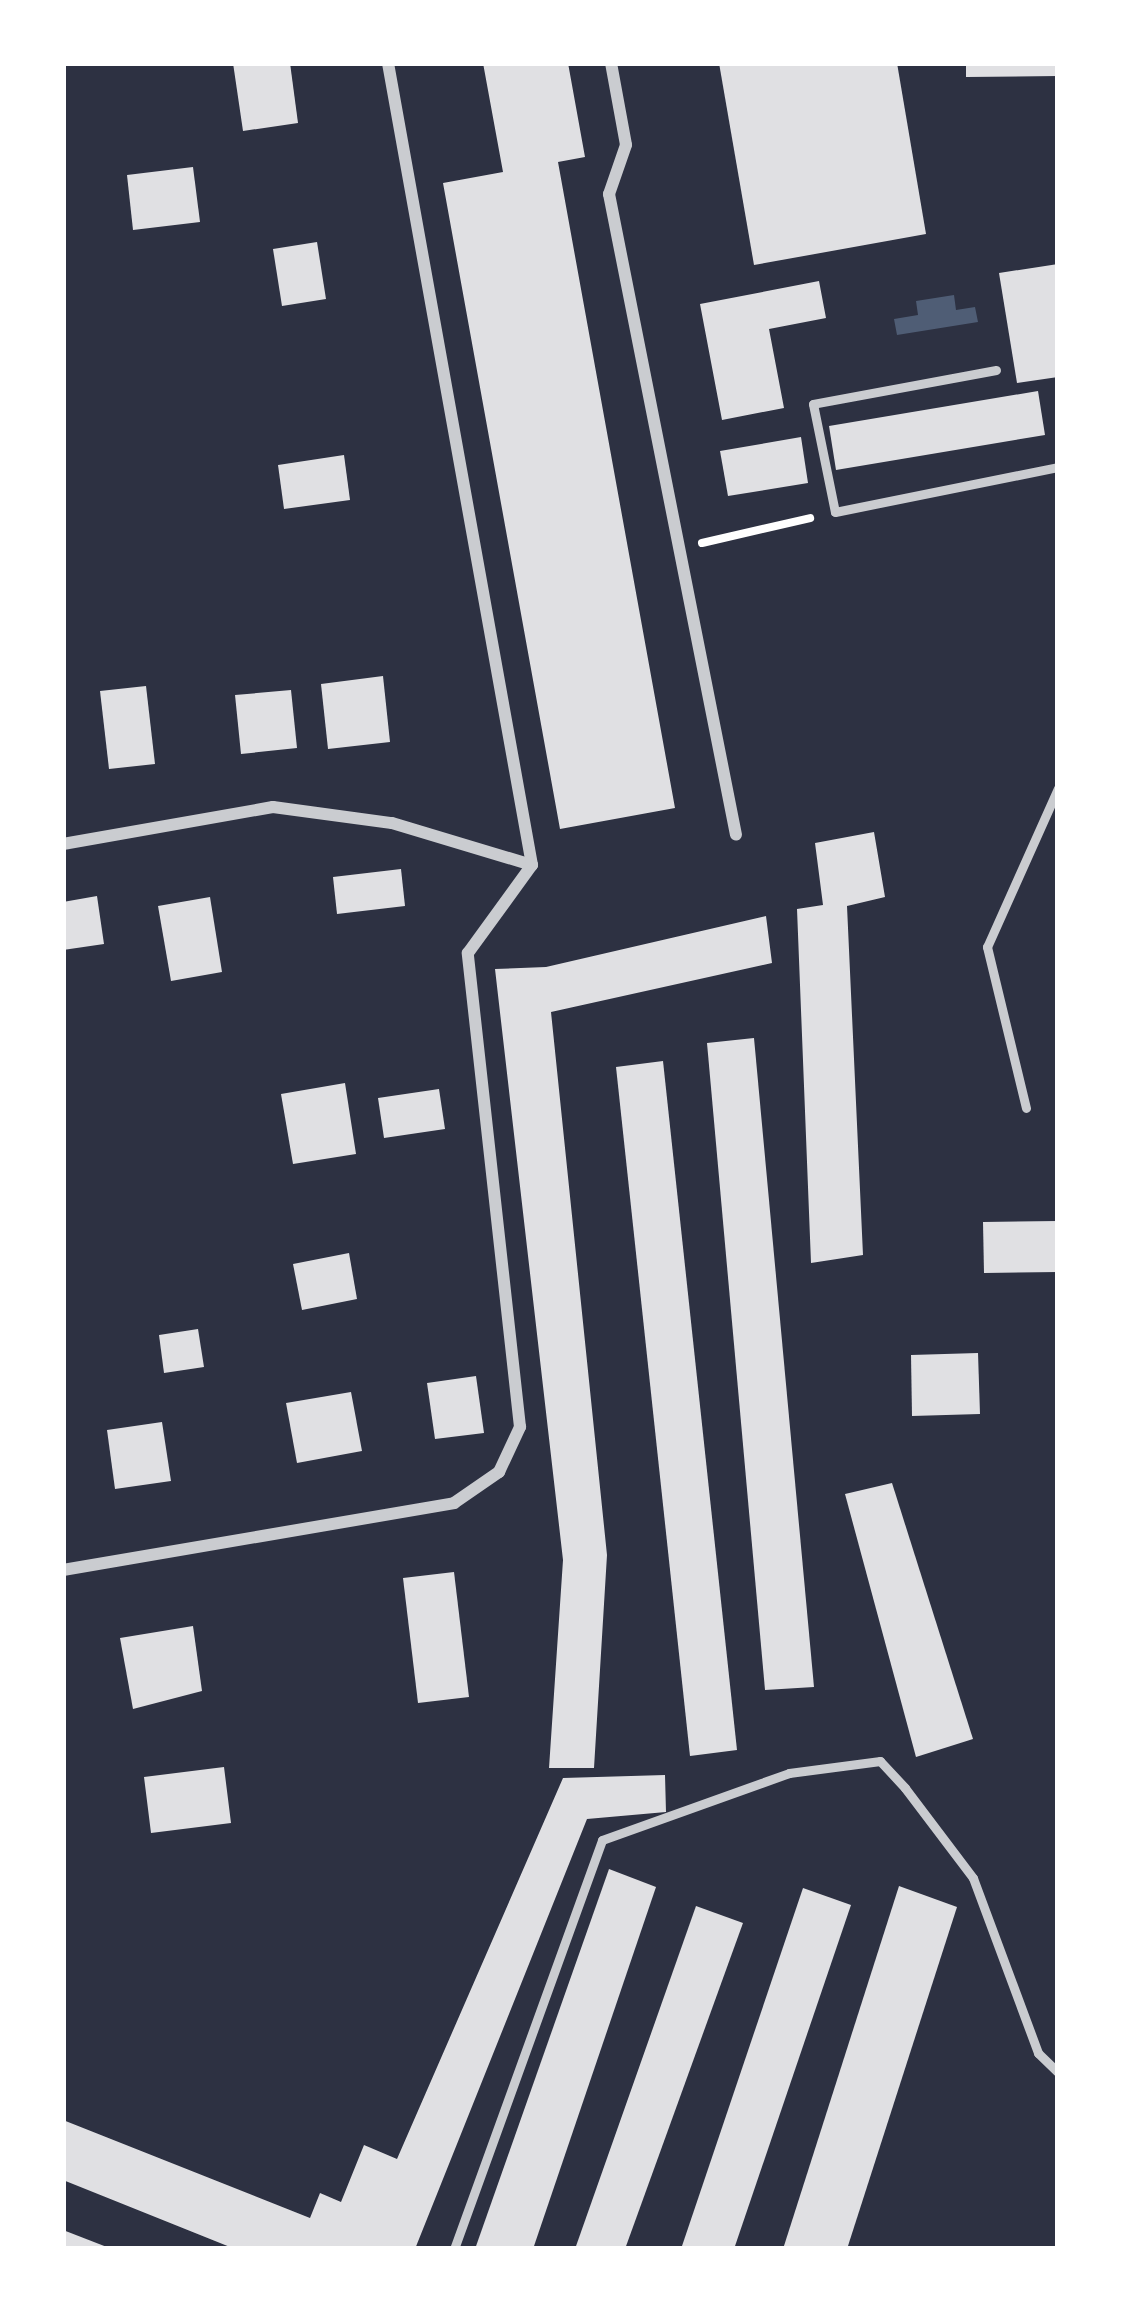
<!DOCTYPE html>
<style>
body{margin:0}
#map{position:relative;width:1121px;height:2312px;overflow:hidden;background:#2d3142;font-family:"Noto Sans",sans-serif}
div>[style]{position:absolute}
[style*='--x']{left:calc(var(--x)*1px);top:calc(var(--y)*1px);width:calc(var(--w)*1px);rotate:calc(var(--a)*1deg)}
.water>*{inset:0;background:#4f5d75}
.building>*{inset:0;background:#e0e0e3}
.path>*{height:8px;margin:-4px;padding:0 4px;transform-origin:4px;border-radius:4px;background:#fff}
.service>*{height:9px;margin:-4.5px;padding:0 4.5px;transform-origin:4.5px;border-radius:4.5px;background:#caccd0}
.minor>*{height:12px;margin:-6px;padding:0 6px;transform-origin:6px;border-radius:6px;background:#caccd0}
span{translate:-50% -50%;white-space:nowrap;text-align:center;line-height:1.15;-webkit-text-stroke:10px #fff;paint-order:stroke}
.frame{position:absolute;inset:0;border:66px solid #fff;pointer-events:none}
</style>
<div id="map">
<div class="water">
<i style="clip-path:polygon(954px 295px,956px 310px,975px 307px,978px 322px,897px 335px,894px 319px,918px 315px,916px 301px)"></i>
</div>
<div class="building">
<i style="clip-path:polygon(233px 63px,290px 63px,298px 123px,243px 131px)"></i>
<i style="clip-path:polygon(483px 63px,568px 63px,585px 157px,558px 162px,675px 808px,560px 829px,443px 183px,503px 172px)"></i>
<i style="clip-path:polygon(719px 63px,897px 63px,926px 234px,754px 265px)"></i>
<i style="clip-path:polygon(966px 63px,1058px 63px,1058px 76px,966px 77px)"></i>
<i style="clip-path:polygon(193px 167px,200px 222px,133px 230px,127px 175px)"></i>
<i style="clip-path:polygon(317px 242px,326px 299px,282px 306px,273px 249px)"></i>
<i style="clip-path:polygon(1058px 264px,1058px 377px,1017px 383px,999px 273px)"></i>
<i style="clip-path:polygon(819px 281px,826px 318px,769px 329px,784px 408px,722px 420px,700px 304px)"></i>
<i style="clip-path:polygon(1038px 391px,1045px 435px,836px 470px,829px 426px)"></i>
<i style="clip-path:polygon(801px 437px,808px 483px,728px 496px,720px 451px)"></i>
<i style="clip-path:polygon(344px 455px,350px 500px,284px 509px,278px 465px)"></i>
<i style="clip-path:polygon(383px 676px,390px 742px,328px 749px,321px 684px)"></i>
<i style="clip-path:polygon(146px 686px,155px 764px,109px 769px,100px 691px)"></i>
<i style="clip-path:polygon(291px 690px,297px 748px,241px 754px,235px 695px)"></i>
<i style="clip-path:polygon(874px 832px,885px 897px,847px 906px,863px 1255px,811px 1263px,797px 909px,823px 905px,815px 843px)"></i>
<i style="clip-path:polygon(401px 869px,405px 906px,337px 914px,333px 877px)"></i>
<i style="clip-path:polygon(97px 896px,104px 944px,63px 950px,63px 902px)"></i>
<i style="clip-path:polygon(210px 897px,222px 972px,171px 981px,158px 906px)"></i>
<i style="clip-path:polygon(766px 916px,772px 963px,551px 1012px,607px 1555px,594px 1768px,549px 1768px,563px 1560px,495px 969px,546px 967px)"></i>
<i style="clip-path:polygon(754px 1038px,814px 1687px,765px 1690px,707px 1043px)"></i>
<i style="clip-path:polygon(663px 1061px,737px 1750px,690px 1756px,616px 1067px)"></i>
<i style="clip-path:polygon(345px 1083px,356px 1154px,293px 1164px,281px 1094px)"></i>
<i style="clip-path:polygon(439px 1089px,445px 1129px,384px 1138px,378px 1098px)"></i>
<i style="clip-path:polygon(1058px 1221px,1058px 1272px,984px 1273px,983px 1222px)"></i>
<i style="clip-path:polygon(349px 1253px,357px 1299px,302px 1310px,293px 1264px)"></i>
<i style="clip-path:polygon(198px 1329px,204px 1367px,164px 1373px,159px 1335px)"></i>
<i style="clip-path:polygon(978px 1353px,980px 1414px,912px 1416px,911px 1355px)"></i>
<i style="clip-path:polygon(476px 1376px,484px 1433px,435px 1439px,427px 1383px)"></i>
<i style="clip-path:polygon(351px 1392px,362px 1451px,297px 1463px,286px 1403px)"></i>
<i style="clip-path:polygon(162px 1422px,171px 1481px,115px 1489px,107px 1430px)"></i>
<i style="clip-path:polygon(892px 1483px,973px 1739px,916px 1757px,845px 1494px)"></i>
<i style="clip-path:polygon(454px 1572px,469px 1697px,418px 1703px,403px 1578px)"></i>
<i style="clip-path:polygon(193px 1626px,202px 1691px,133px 1709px,120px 1638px)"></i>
<i style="clip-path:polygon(224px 1767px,231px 1823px,151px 1833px,144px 1777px)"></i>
<i style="clip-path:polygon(665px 1775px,666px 1812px,587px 1819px,415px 2249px,235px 2249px,63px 2180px,63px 2120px,310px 2218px,320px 2193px,341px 2202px,364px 2145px,397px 2159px,563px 1778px)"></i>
<i style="clip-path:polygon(609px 1869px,656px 1887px,533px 2249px,475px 2249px)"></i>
<i style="clip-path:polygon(899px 1886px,957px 1907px,847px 2249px,783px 2249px)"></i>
<i style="clip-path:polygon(803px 1888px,851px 1905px,734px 2249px,681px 2249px)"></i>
<i style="clip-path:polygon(696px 1906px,743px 1923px,625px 2249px,575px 2249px)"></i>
<i style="clip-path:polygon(63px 2230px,112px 2249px,63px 2249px)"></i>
</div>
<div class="path">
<i style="--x:702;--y:543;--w:111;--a:-13"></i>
</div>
<div class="service">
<i style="--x:996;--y:370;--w:186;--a:169.5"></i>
<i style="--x:813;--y:404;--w:110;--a:78.5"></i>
<i style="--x:835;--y:512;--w:227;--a:-11.4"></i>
<i style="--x:1026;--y:1108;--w:166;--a:-103.6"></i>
<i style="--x:987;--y:947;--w:174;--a:-65.9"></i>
<i style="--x:454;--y:2249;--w:435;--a:-70.1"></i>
<i style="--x:602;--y:1840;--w:199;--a:-19.7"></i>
<i style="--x:789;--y:1773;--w:92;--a:-7.5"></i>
<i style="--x:880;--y:1761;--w:37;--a:47"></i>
<i style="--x:905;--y:1788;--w:113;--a:52.9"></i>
<i style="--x:973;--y:1878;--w:187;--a:69.6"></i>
<i style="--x:1038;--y:2053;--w:28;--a:44"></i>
</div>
<div class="minor">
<i style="--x:611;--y:63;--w:83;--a:79.6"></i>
<i style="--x:626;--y:145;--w:52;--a:109.1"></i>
<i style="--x:609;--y:194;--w:653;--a:78.79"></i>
<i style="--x:63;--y:844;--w:213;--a:-10"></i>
<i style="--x:273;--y:807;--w:120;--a:7.7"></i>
<i style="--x:392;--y:823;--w:146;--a:16.7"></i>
<i style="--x:63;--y:1570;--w:397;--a:-9.7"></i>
<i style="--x:454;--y:1503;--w:55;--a:-34.6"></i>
<i style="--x:499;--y:1472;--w:50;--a:-65"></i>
<i style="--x:520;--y:1427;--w:477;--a:-96.3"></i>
<i style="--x:468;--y:953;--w:109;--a:-54"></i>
<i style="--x:532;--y:865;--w:815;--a:-100.18"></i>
</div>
<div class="frame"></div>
</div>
